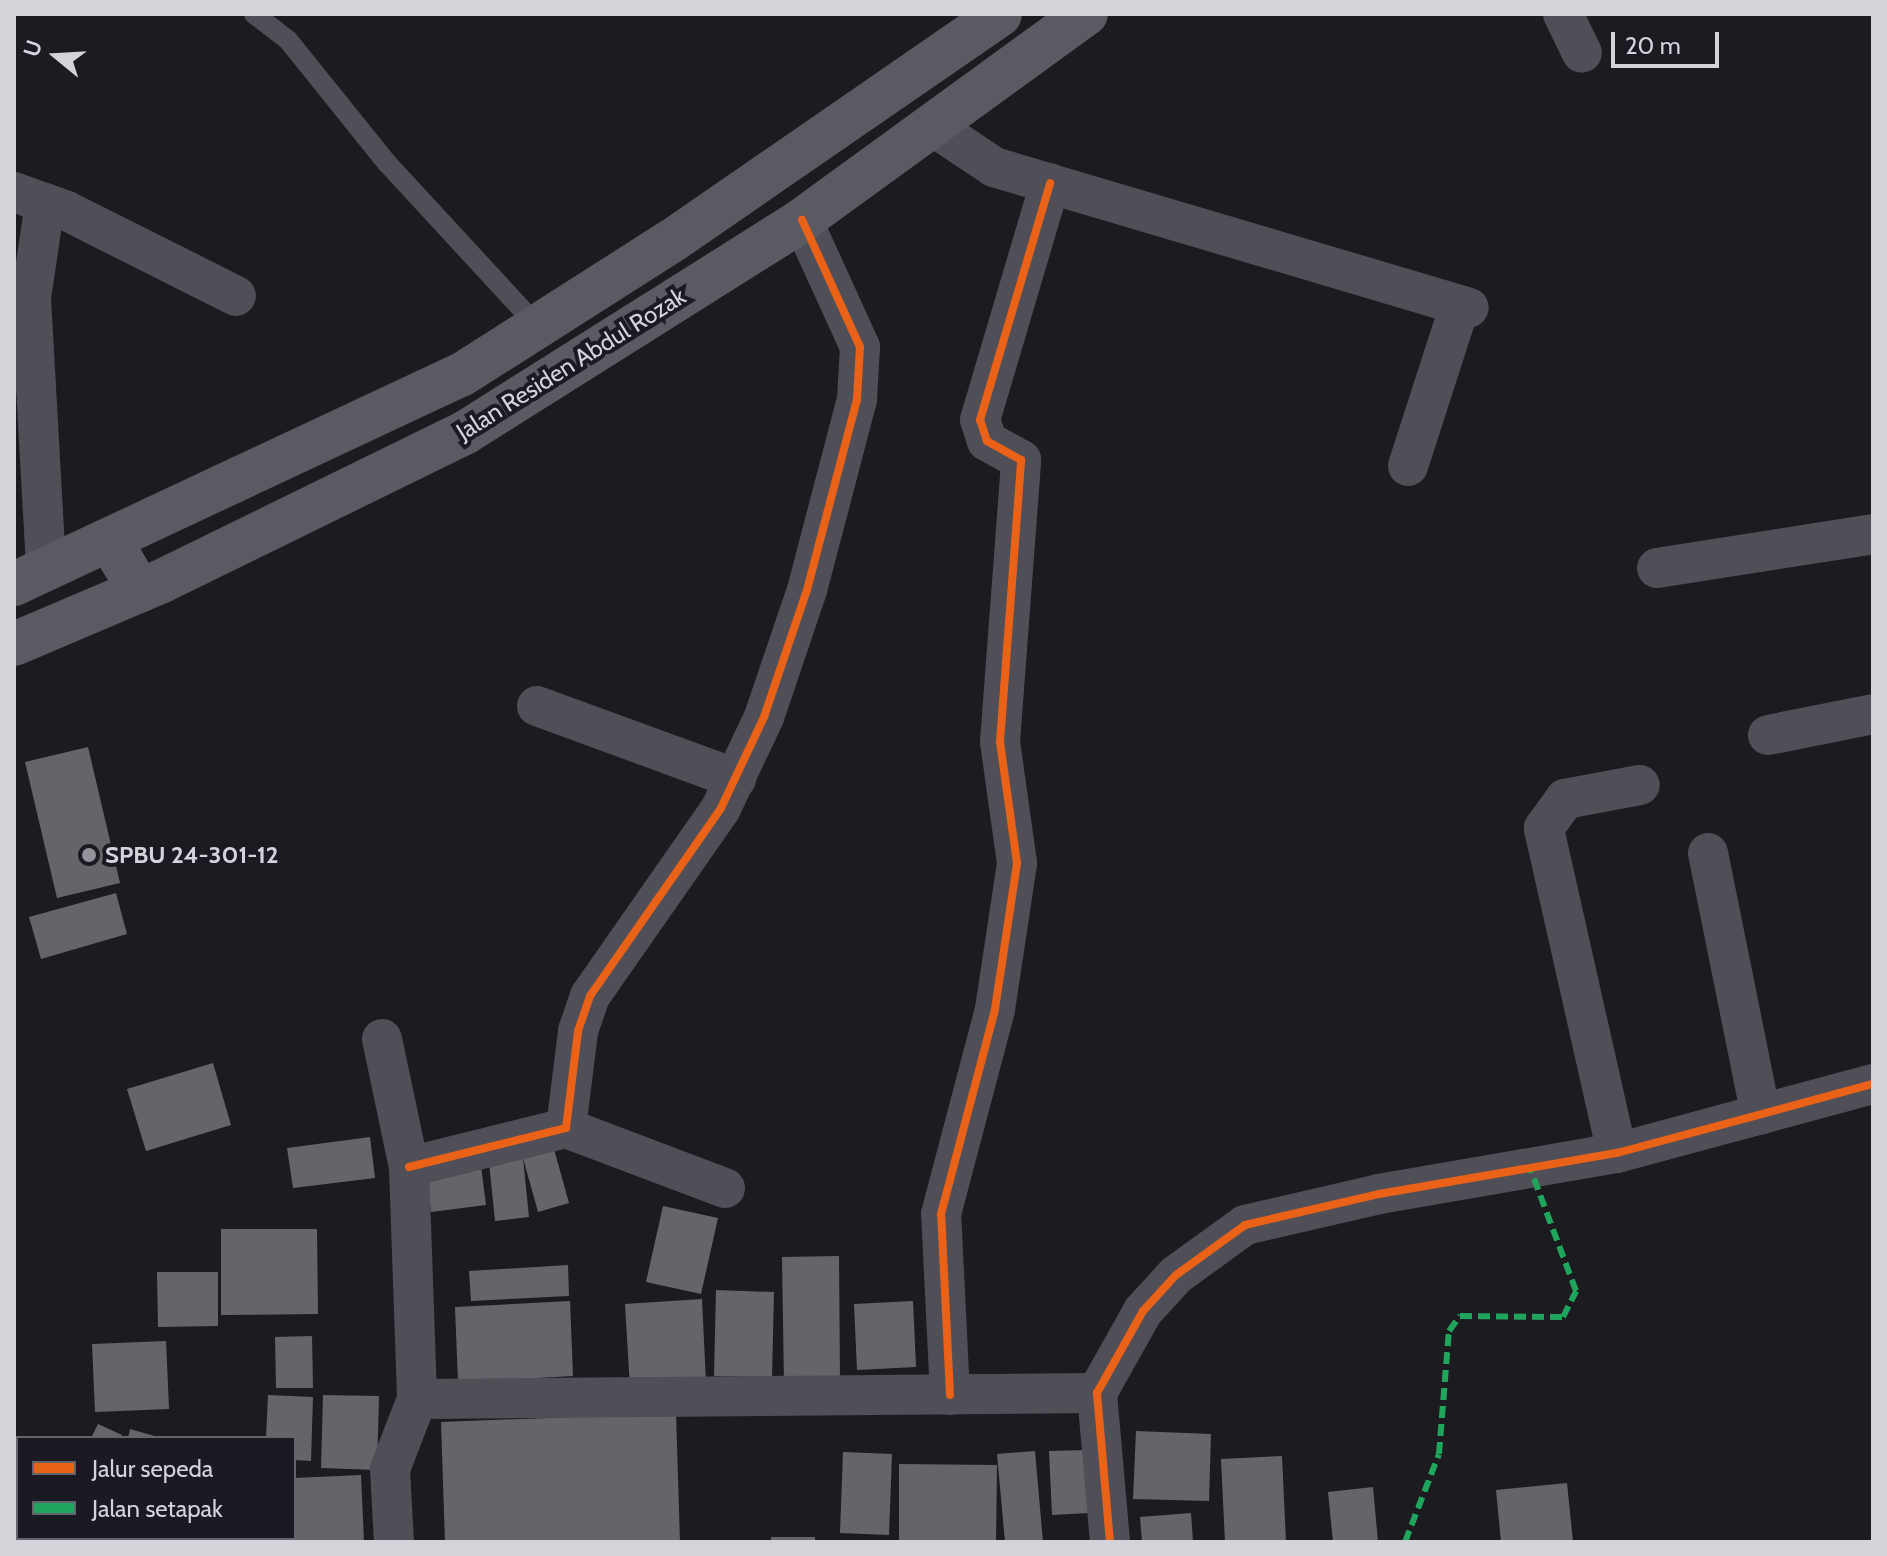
<!DOCTYPE html>
<style>
body{margin:0}
#map{position:relative;width:1887px;height:1556px;overflow:hidden;background:#1c1c20;font-family:Cabin,sans-serif}
div>[style]{position:absolute}
[style*='--x']{left:calc(var(--x)*1px);top:calc(var(--y)*1px);width:calc(var(--w)*1px);rotate:calc(var(--a)*1deg)}
.building>*{inset:0;background:#656569}
.service>*{height:20px;margin:-10px;padding:0 10px;transform-origin:10px;border-radius:10px;background:#504f57}
.minor>*{height:40px;margin:-20px;padding:0 20px;transform-origin:20px;border-radius:20px;background:#504f57}
.primary>*{height:44px;margin:-22px;padding:0 22px;transform-origin:22px;border-radius:22px;background:#5c5b65}
.trunk>*{height:44px;margin:-22px;padding:0 22px;transform-origin:22px;border-radius:22px;background:#5a5a63}
.quiet>*{height:6px;margin-top:-3px;transform-origin:0;background:repeating-linear-gradient(90deg,#20a55d 0 12px,transparent 0 18px)}
.cycleway>*{height:8px;margin:-4px;padding:0 4px;transform-origin:4px;border-radius:4px;background:#ea6118}
.dots>*{width:22px;height:22px;translate:-50% -50%;box-sizing:border-box;border:4px solid #1a1a22;border-radius:50%}
span{translate:-50% -50%;white-space:nowrap;text-align:center;line-height:1.15;-webkit-text-stroke:8px #1a1a22;paint-order:stroke}
.street-label{font-size:24px;color:#d4d3da}
.poi-label{font-size:24px;color:#d4d3da;font-weight:700}
.left{translate:0 -50%;text-align:left}
.frame{position:absolute;inset:0;border:16px solid #d4d3da;pointer-events:none}
.legend{position:absolute;left:16px;top:1436px;width:280px;height:104px;box-sizing:border-box;background:#1a1a22;border:2px solid #64646c;margin:0;padding:10px 14px;list-style:none;font-size:24px;color:#d4d3da}
.legend li{display:flex;align-items:center;gap:16px;height:40px}
.legend b{width:40px;border:2px solid #64646c}
.north{position:absolute;left:16px;top:16px;width:80px;height:80px;-webkit-text-stroke:6px #1a1a22;paint-order:stroke;rotate:288deg;font-size:22px;font-weight:700;line-height:32px;text-align:center;color:#d4d3da}
.north::after{content:'';display:block;margin:auto;width:28px;height:36px;background:#d4d3da;clip-path:polygon(50% 0,100% 100%,50% 72%,0 100%)}
.scale{position:absolute;left:1611px;top:32px;width:108px;height:36px;box-sizing:border-box;border:4px solid #d4d3da;border-top:0;padding-left:10px;font-size:24px;line-height:28px;white-space:nowrap;color:#d4d3da;-webkit-text-stroke:6px #1a1a22;paint-order:stroke}
</style>
<div id="map">
<div class="building">
<i style="clip-path:polygon(88px 747px,120px 883px,57px 898px,25px 762px)"></i>
<i style="clip-path:polygon(116px 893px,127px 934px,41px 959px,29px 917px)"></i>
<i style="clip-path:polygon(213px 1063px,231px 1125px,146px 1151px,127px 1089px)"></i>
<i style="clip-path:polygon(370px 1137px,375px 1178px,293px 1188px,287px 1148px)"></i>
<i style="clip-path:polygon(554px 1149px,569px 1203px,538px 1212px,523px 1158px)"></i>
<i style="clip-path:polygon(523px 1158px,529px 1217px,495px 1221px,489px 1162px)"></i>
<i style="clip-path:polygon(481px 1166px,486px 1205px,431px 1212px,426px 1173px)"></i>
<i style="clip-path:polygon(663px 1206px,718px 1218px,701px 1294px,646px 1282px)"></i>
<i style="clip-path:polygon(221px 1229px,317px 1229px,318px 1314px,221px 1315px)"></i>
<i style="clip-path:polygon(839px 1256px,840px 1380px,784px 1382px,782px 1257px)"></i>
<i style="clip-path:polygon(568px 1265px,569px 1296px,471px 1301px,469px 1271px)"></i>
<i style="clip-path:polygon(157px 1272px,218px 1272px,218px 1326px,158px 1327px)"></i>
<i style="clip-path:polygon(716px 1290px,774px 1292px,772px 1377px,714px 1376px)"></i>
<i style="clip-path:polygon(702px 1299px,706px 1383px,630px 1388px,625px 1304px)"></i>
<i style="clip-path:polygon(570px 1301px,573px 1376px,458px 1382px,455px 1307px)"></i>
<i style="clip-path:polygon(913px 1301px,916px 1367px,857px 1370px,854px 1304px)"></i>
<i style="clip-path:polygon(312px 1336px,313px 1388px,276px 1388px,275px 1337px)"></i>
<i style="clip-path:polygon(166px 1341px,169px 1409px,95px 1412px,92px 1344px)"></i>
<i style="clip-path:polygon(268px 1395px,313px 1397px,311px 1461px,294px 1460px,294px 1438px,266px 1438px)"></i>
<i style="clip-path:polygon(323px 1395px,379px 1396px,377px 1470px,321px 1468px)"></i>
<i style="clip-path:polygon(676px 1413px,680px 1542px,445px 1542px,441px 1422px)"></i>
<i style="clip-path:polygon(98px 1424px,122px 1435px,121px 1438px,91px 1438px)"></i>
<i style="clip-path:polygon(130px 1429px,158px 1437px,158px 1438px,128px 1438px)"></i>
<i style="clip-path:polygon(1136px 1431px,1211px 1434px,1209px 1501px,1133px 1499px)"></i>
<i style="clip-path:polygon(1087px 1450px,1089px 1513px,1052px 1515px,1049px 1451px)"></i>
<i style="clip-path:polygon(1035px 1451px,1043px 1542px,1005px 1542px,997px 1454px)"></i>
<i style="clip-path:polygon(843px 1452px,892px 1454px,889px 1535px,840px 1533px)"></i>
<i style="clip-path:polygon(1282px 1456px,1286px 1542px,1225px 1542px,1221px 1459px)"></i>
<i style="clip-path:polygon(899px 1464px,997px 1465px,996px 1542px,899px 1542px)"></i>
<i style="clip-path:polygon(361px 1475px,364px 1542px,295px 1542px,294px 1478px)"></i>
<i style="clip-path:polygon(1567px 1483px,1573px 1542px,1501px 1542px,1496px 1490px)"></i>
<i style="clip-path:polygon(1373px 1487px,1378px 1542px,1333px 1542px,1328px 1492px)"></i>
<i style="clip-path:polygon(1191px 1513px,1193px 1542px,1142px 1542px,1140px 1517px)"></i>
<i style="clip-path:polygon(771px 1537px,815px 1537px,815px 1542px,771px 1542px)"></i>
<i style="clip-path:polygon(51px 1538px,111px 1538px,49px 1542px)"></i>
<i style="clip-path:polygon(208px 1538px,261px 1538px,260px 1542px)"></i>
</div>
<div class="service">
<i style="--x:254;--y:14;--w:43;--a:37.4"></i>
<i style="--x:288;--y:40;--w:158;--a:51.2"></i>
<i style="--x:387;--y:163;--w:226;--a:47.3"></i>
</div>
<div class="minor">
<i style="--x:1563;--y:14;--w:43;--a:64"></i>
<i style="--x:934;--y:127;--w:72;--a:33.7"></i>
<i style="--x:994;--y:167;--w:495;--a:16.5"></i>
<i style="--x:14;--y:192;--w:56;--a:19.7"></i>
<i style="--x:67;--y:211;--w:189;--a:26.7"></i>
<i style="--x:45;--y:203;--w:96;--a:98.4"></i>
<i style="--x:31;--y:298;--w:272;--a:86.8"></i>
<i style="--x:1408;--y:466;--w:169;--a:-72.1"></i>
<i style="--x:1657;--y:568;--w:219;--a:-8.9"></i>
<i style="--x:537;--y:706;--w:212;--a:20.1"></i>
<i style="--x:1768;--y:735;--w:107;--a:-11.3"></i>
<i style="--x:1708;--y:853;--w:267;--a:78.6"></i>
<i style="--x:382;--y:1039;--w:131;--a:78.1"></i>
<i style="--x:409;--y:1167;--w:232;--a:88"></i>
<i style="--x:417;--y:1399;--w:75;--a:111.1"></i>
<i style="--x:390;--y:1469;--w:73;--a:86.9"></i>
<i style="--x:566;--y:1128;--w:170;--a:20.7"></i>
<i style="--x:1617;--y:1153;--w:333;--a:-102.7"></i>
<i style="--x:1544;--y:828;--w:36;--a:-54"></i>
<i style="--x:1565;--y:799;--w:76;--a:-10.6"></i>
<i style="--x:409;--y:1167;--w:162;--a:-14"></i>
<i style="--x:566;--y:1128;--w:98;--a:-82.9"></i>
<i style="--x:578;--y:1031;--w:37;--a:-71"></i>
<i style="--x:590;--y:996;--w:229;--a:-55.1"></i>
<i style="--x:721;--y:808;--w:101;--a:-64.7"></i>
<i style="--x:764;--y:717;--w:134;--a:-71.3"></i>
<i style="--x:807;--y:590;--w:196;--a:-75.3"></i>
<i style="--x:857;--y:400;--w:53;--a:-86.8"></i>
<i style="--x:860;--y:347;--w:140;--a:-114.5"></i>
<i style="--x:950;--y:1395;--w:181;--a:-92.8"></i>
<i style="--x:941;--y:1214;--w:212;--a:-75.2"></i>
<i style="--x:995;--y:1009;--w:148;--a:-81.4"></i>
<i style="--x:1017;--y:863;--w:122;--a:-98"></i>
<i style="--x:1000;--y:742;--w:283;--a:-85.7"></i>
<i style="--x:1021;--y:460;--w:39;--a:-151"></i>
<i style="--x:987;--y:441;--w:22;--a:-108"></i>
<i style="--x:980;--y:420;--w:247;--a:-73.5"></i>
<i style="--x:417;--y:1399;--w:680;--a:-0.51"></i>
<i style="--x:1110;--y:1542;--w:150;--a:-95"></i>
<i style="--x:1097;--y:1393;--w:94;--a:-60.7"></i>
<i style="--x:1143;--y:1311;--w:49;--a:-47.5"></i>
<i style="--x:1176;--y:1275;--w:85;--a:-35.9"></i>
<i style="--x:1245;--y:1225;--w:138;--a:-13"></i>
<i style="--x:1379;--y:1194;--w:242;--a:-9.8"></i>
<i style="--x:1617;--y:1153;--w:265;--a:-15.1"></i>
</div>
<div class="primary">
<i style="--x:110;--y:541;--w:58;--a:59"></i>
</div>
<div class="trunk">
<i style="--x:14;--y:584;--w:493;--a:-25.1"></i>
<i style="--x:461;--y:375;--w:251;--a:-32.5"></i>
<i style="--x:673;--y:240;--w:397;--a:-34.6"></i>
<i style="--x:14;--y:644;--w:159;--a:-23"></i>
<i style="--x:160;--y:582;--w:341;--a:-26.1"></i>
<i style="--x:466;--y:432;--w:397;--a:-32.2"></i>
<i style="--x:802;--y:220;--w:351;--a:-36"></i>
</div>
<div class="quiet">
<i style="--x:1405;--y:1542;--w:94;--a:-68.9"></i>
<i style="--x:1439;--y:1454;--w:123;--a:-85.4"></i>
<i style="--x:1449;--y:1331;--w:19;--a:-54"></i>
<i style="--x:1460;--y:1316;--w:103;--a:0.6"></i>
<i style="--x:1563;--y:1317;--w:29;--a:-63"></i>
<i style="--x:1576;--y:1291;--w:131;--a:-110.5"></i>
</div>
<div class="cycleway">
<i style="--x:409;--y:1167;--w:162;--a:-14"></i>
<i style="--x:566;--y:1128;--w:98;--a:-82.9"></i>
<i style="--x:578;--y:1031;--w:37;--a:-71"></i>
<i style="--x:590;--y:996;--w:229;--a:-55.1"></i>
<i style="--x:721;--y:808;--w:101;--a:-64.7"></i>
<i style="--x:764;--y:717;--w:134;--a:-71.3"></i>
<i style="--x:807;--y:590;--w:196;--a:-75.3"></i>
<i style="--x:857;--y:400;--w:53;--a:-86.8"></i>
<i style="--x:860;--y:347;--w:140;--a:-114.5"></i>
<i style="--x:950;--y:1395;--w:181;--a:-92.8"></i>
<i style="--x:941;--y:1214;--w:212;--a:-75.2"></i>
<i style="--x:995;--y:1009;--w:148;--a:-81.4"></i>
<i style="--x:1017;--y:863;--w:122;--a:-98"></i>
<i style="--x:1000;--y:742;--w:283;--a:-85.7"></i>
<i style="--x:1021;--y:460;--w:39;--a:-151"></i>
<i style="--x:987;--y:441;--w:22;--a:-108"></i>
<i style="--x:980;--y:420;--w:247;--a:-73.5"></i>
<i style="--x:1110;--y:1542;--w:150;--a:-95"></i>
<i style="--x:1097;--y:1393;--w:94;--a:-60.7"></i>
<i style="--x:1143;--y:1311;--w:49;--a:-47.5"></i>
<i style="--x:1176;--y:1275;--w:85;--a:-35.9"></i>
<i style="--x:1245;--y:1225;--w:138;--a:-13"></i>
<i style="--x:1379;--y:1194;--w:242;--a:-9.8"></i>
<i style="--x:1617;--y:1153;--w:265;--a:-15.1"></i>
</div>
<div class="dots">
<i style="left:89px;top:855px;background:#949399"></i>
</div>
<div class="street-label">
<span style="left:571px;top:364px;rotate:-32deg">Jalan Residen Abdul Rozak</span>
</div>
<div class="poi-label">
<span class="left" style="left:105px;top:855px">SPBU 24-301-12</span>
</div>
<div class="frame"></div>
<ul class="legend">
<li><b style="height:10px;background:#ea6118"></b>Jalur sepeda</li>
<li><b style="height:10px;background:#20a55d"></b>Jalan setapak</li>
</ul>
<div class="north">U</div>
<div class="scale">20 m</div>
</div>
